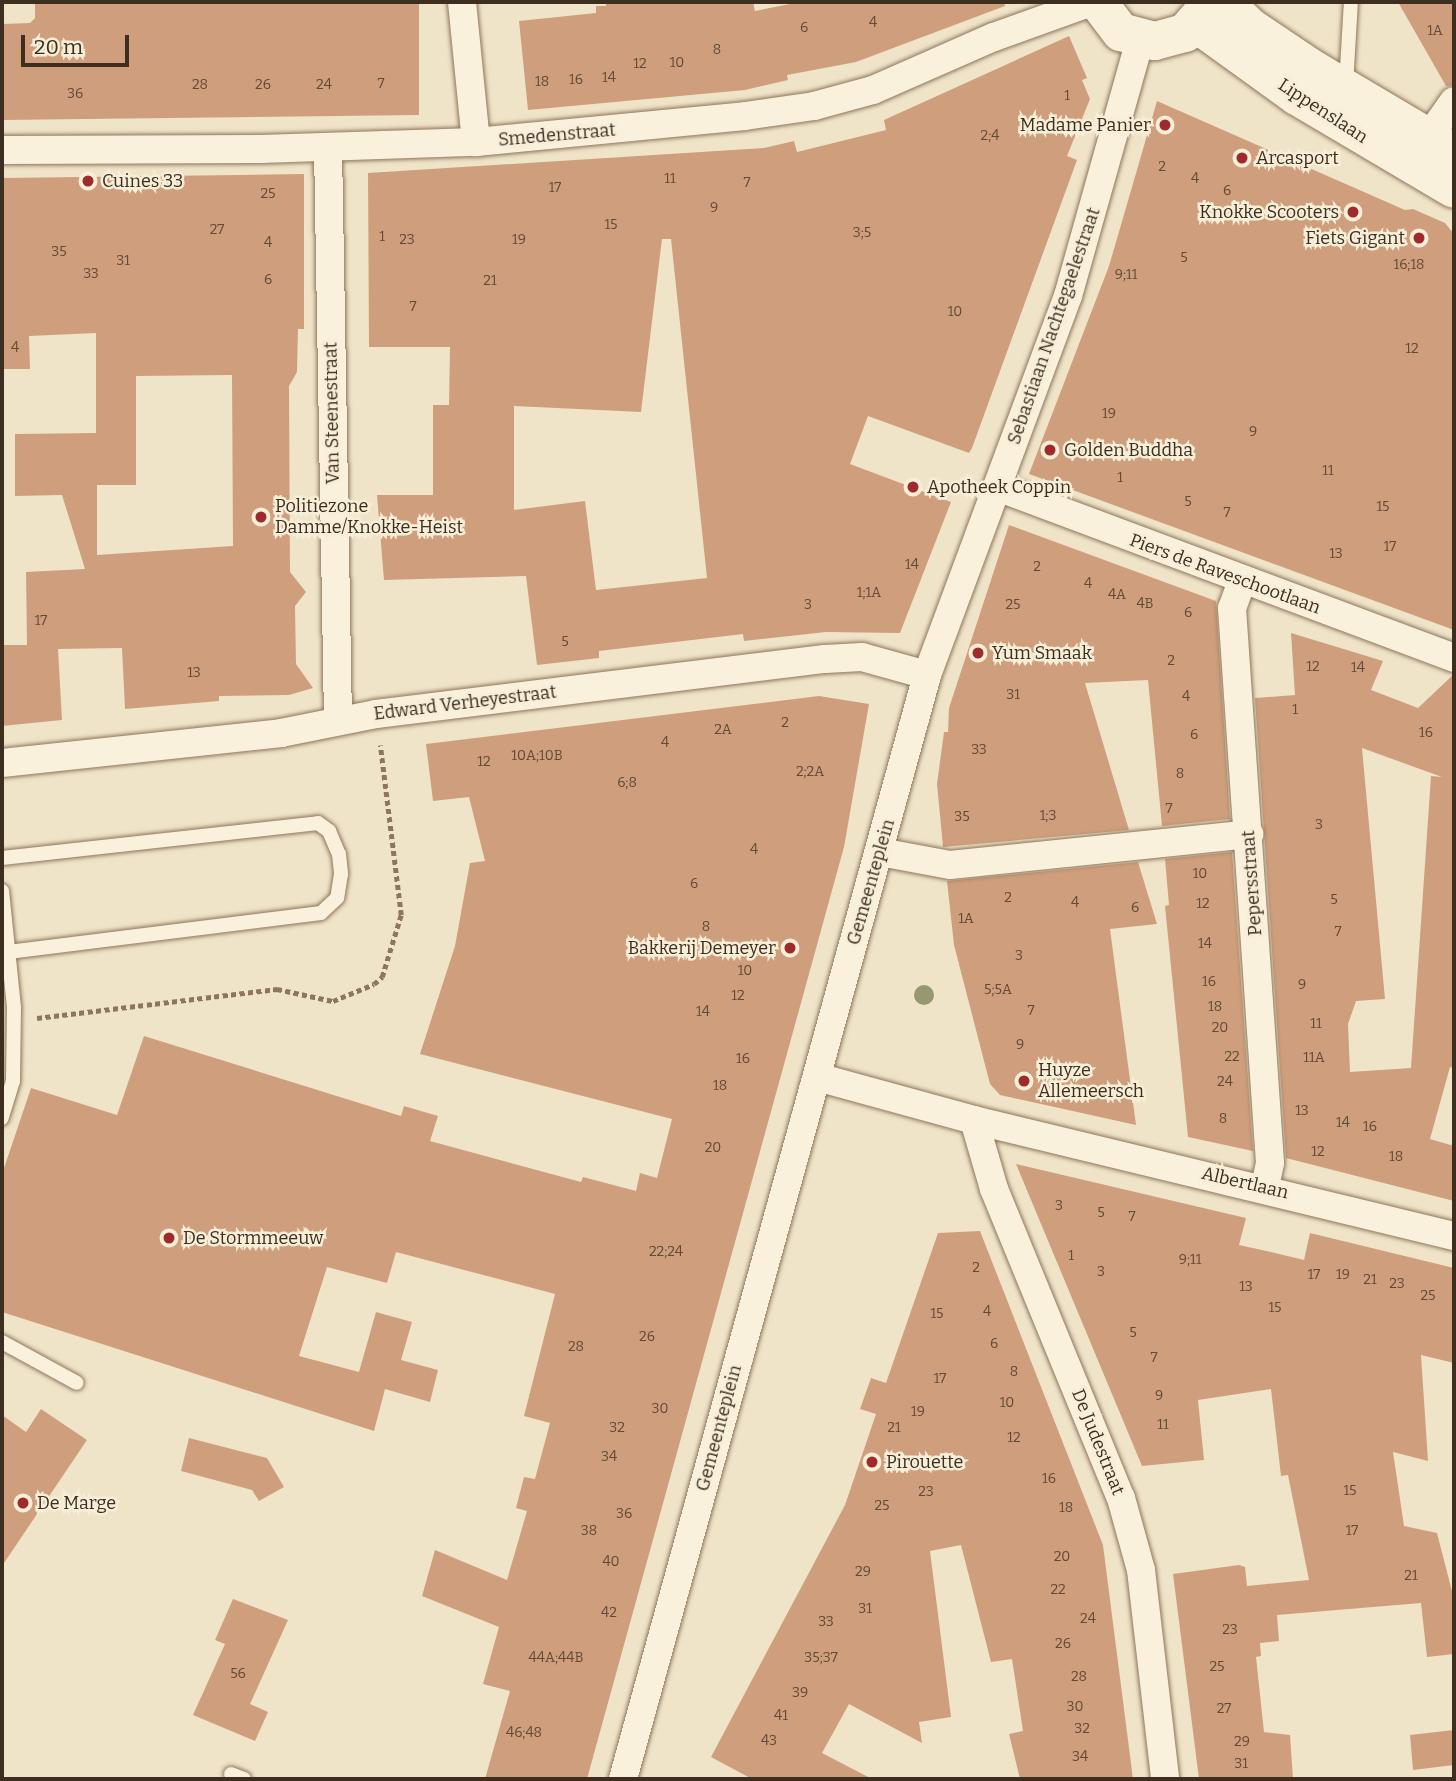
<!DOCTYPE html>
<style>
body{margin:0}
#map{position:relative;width:1456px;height:1781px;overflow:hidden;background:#f0e4c8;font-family:Bitter,serif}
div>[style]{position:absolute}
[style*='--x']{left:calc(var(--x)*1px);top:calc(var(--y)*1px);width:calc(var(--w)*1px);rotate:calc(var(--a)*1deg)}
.building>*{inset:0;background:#cf9f7d}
.path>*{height:4.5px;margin-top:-2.25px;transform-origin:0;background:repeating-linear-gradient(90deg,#8d765c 0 5px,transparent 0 8.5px)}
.roads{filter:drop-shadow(0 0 2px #8d765c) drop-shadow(0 0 2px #8d765c)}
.lane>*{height:14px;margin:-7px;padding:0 7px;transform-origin:7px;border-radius:7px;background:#faf1dc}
.street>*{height:28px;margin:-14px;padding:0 14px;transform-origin:14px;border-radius:14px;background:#faf1dc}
.secondary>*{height:38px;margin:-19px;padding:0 19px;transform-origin:19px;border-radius:19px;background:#faf1dc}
.trees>*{width:20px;height:20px;margin:-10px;border-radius:50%;background:#96986f}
.dots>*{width:19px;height:19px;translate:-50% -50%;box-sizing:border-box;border:4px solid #f7eed8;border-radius:50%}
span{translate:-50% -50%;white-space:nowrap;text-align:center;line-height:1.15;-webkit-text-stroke:5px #f7eed8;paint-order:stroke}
.number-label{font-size:14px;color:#624a37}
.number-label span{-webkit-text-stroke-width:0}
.street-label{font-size:18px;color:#3d2e20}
.poi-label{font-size:18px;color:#3d2e20}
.right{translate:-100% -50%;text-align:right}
.left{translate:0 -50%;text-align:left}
.frame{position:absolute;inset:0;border:4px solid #3d2e20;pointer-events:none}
.scale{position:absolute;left:21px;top:35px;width:108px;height:32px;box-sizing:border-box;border:4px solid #3d2e20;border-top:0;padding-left:9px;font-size:21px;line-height:24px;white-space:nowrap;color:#3d2e20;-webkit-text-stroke:5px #f7eed8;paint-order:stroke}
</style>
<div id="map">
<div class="building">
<i style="clip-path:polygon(35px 2px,419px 2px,419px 115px,2px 120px,2px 24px,30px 23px,35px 18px)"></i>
<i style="clip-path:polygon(606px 2px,753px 2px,755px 11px,800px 2px,1004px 2px,1005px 6px,856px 62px,787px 75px,788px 80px,745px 90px,528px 110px,519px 21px,596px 13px,596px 6px,606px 6px)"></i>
<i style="clip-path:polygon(1398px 2px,1454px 2px,1454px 85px,1446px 86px)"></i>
<i style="clip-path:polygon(evenodd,1069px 36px,1087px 78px,1082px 80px,1090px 99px,1067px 156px,1077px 160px,972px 448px,969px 453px,868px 416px,850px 464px,951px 502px,900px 633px,826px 632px,744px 641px,743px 634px,599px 651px,599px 658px,537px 665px,526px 576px,384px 580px,377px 495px,433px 495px,433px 405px,449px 405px,450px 347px,369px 347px,368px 173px,764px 148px,794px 141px,797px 152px,886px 130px,884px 120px,1069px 36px,662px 239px,671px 239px,707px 578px,596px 590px,585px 501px,514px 510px,514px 406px,641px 412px,662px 239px)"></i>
<i style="clip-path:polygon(1157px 101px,1405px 210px,1413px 209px,1445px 223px,1454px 234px,1454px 630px,1029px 474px,1109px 266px)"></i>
<i style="clip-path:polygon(evenodd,304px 174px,304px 329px,298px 329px,297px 372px,289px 386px,290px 572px,306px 592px,295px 606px,296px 664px,313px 688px,289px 695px,219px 696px,219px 701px,125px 709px,122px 648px,58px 649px,62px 720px,2px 726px,2px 645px,27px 645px,26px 572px,85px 569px,62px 495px,15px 496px,15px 434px,96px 433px,96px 333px,29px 336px,30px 369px,2px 369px,2px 178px,304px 174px,232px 375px,233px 546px,97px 555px,97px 485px,136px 485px,136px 376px,232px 375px)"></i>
<i style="clip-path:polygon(1009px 525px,1216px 601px,1230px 819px,1162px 826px,1148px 680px,1085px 683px,1129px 830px,943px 847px,937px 784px,944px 732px,948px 732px,949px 708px)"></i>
<i style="clip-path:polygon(evenodd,1291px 633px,1383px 661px,1371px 690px,1418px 708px,1454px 674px,1454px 1068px,1450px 1067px,1430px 1139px,1454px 1146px,1454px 1201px,1286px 1158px,1255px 698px,1295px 695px,1291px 633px,1362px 748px,1442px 777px,1431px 776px,1411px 1068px,1350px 1072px,1348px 1024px,1356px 1001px,1385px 999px,1362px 748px)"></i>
<i style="clip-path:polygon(819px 696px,869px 704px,844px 847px,587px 1779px,485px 1779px,510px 1691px,483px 1684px,499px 1627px,422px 1596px,435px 1550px,507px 1580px,527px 1511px,516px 1508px,524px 1477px,535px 1479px,550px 1423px,524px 1416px,555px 1294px,396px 1252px,387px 1283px,327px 1267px,299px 1356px,359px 1372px,376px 1312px,412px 1322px,401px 1360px,438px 1370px,430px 1402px,385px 1389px,374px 1431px,2px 1312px,2px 1174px,31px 1088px,117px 1115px,144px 1036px,401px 1116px,404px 1106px,438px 1116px,430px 1141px,581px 1182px,583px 1177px,636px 1191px,640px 1173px,657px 1178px,672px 1119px,420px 1054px,455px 946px,470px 863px,485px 861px,469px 797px,433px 801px,426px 744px)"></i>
<i style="clip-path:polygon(1232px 852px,1253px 1151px,1188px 1137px,1165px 906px,1169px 905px,1165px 859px)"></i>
<i style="clip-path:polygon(1138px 862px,1157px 924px,1110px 929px,1136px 1125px,1000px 1095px,990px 1084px,954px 945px,947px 881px)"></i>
<i style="clip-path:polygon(1016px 1164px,1246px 1218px,1239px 1245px,1271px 1252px,1304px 1260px,1310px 1233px,1454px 1268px,1454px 1363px,1421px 1355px,1428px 1461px,1393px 1452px,1404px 1526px,1437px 1533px,1454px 1599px,1454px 1654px,1427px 1657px,1421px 1603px,1277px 1615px,1279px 1641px,1260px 1643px,1261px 1656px,1256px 1657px,1264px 1732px,1290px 1735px,1293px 1779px,1199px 1779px,1173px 1574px,1239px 1565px,1245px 1567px,1247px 1586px,1309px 1580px,1288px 1475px,1281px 1476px,1271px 1389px,1198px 1400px,1204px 1460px,1142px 1466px)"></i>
<i style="clip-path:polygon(980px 1231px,1103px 1545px,1133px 1779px,1020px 1779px,1009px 1734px,1023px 1731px,1012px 1659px,991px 1662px,961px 1545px,930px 1551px,951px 1717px,919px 1722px,922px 1743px,849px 1704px,822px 1753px,872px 1779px,752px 1779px,711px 1757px,845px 1505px,876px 1414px,860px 1409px,871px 1378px,886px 1383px,938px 1233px)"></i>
<i style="clip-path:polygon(41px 1409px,87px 1440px,2px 1566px,2px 1415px,26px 1432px)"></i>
<i style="clip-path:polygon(189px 1438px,267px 1458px,284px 1487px,259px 1501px,252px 1490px,181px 1471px)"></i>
<i style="clip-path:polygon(233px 1599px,288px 1620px,250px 1704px,268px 1712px,255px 1741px,193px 1715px,225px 1644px,215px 1640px)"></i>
<i style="clip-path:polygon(1454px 1730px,1454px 1765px,1413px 1770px,1410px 1735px)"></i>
</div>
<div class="path">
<i style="--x:37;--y:1018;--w:242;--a:-6.9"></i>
<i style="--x:277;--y:989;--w:57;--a:12.1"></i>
<i style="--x:333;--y:1001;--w:44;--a:-22.5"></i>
<i style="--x:374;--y:984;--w:11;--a:-41"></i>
<i style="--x:382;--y:977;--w:65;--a:-73"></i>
<i style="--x:401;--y:915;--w:171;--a:-97"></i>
<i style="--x:1454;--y:1146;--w:2;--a:-90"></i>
</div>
<div class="roads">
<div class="lane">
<i style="--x:1346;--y:85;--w:83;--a:-86.6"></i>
<i style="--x:2;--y:858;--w:318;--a:-6.3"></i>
<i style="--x:318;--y:823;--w:14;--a:36"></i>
<i style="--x:329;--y:831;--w:25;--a:67"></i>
<i style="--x:339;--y:854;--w:20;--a:84"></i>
<i style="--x:341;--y:874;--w:24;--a:99"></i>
<i style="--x:337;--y:898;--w:22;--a:137"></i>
<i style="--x:321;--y:913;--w:315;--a:172.9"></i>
<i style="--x:2;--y:891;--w:118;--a:84.1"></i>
<i style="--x:14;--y:1008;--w:73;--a:90.8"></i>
<i style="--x:13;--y:1081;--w:39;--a:107"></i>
<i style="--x:2;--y:1342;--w:85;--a:28.7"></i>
<i style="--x:231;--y:1774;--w:14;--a:21"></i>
</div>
<div class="street">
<i style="--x:462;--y:2;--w:141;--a:84.3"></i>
<i style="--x:328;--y:147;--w:573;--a:89"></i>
<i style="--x:2;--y:150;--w:259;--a:-0.2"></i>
<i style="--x:261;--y:149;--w:215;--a:-1.9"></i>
<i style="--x:476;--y:142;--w:270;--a:-5.5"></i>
<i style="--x:745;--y:116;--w:70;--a:-8.2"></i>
<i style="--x:814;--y:106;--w:61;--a:-15.2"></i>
<i style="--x:873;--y:90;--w:132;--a:-23.7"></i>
<i style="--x:994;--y:37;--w:104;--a:-19.7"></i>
<i style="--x:1418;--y:152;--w:62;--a:-54.8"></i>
<i style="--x:997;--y:487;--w:488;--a:20.5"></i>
<i style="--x:1242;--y:581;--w:29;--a:110"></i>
<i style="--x:1232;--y:608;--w:556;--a:86.08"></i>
<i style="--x:1270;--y:1163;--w:25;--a:102"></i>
<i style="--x:2;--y:763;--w:281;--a:-6.1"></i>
<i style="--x:281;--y:733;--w:97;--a:-11.3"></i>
<i style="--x:376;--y:714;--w:452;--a:-7"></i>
<i style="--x:825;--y:659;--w:37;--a:-3"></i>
<i style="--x:862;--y:657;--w:67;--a:15.5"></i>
<i style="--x:880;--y:852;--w:71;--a:10.5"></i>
<i style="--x:950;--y:865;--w:301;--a:-5.9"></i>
<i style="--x:817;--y:1077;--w:163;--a:15.3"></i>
<i style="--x:974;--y:1120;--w:494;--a:13.6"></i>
<i style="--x:974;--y:1120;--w:72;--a:73.8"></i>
<i style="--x:994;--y:1189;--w:334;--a:67.7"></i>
<i style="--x:1121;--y:1498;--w:75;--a:74.5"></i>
<i style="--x:1141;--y:1570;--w:210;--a:83.4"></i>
<i style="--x:623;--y:1779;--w:1145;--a:-74.6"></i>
<i style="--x:927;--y:675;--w:404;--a:-69.6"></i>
<i style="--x:1068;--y:296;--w:266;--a:-74.3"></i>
</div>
<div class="secondary">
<i style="--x:1098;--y:2;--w:38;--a:53"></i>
<i style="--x:1121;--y:32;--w:35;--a:15"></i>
<i style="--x:1155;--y:41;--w:31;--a:-15"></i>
<i style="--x:1185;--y:33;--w:38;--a:-49"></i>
<i style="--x:1224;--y:2;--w:36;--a:44"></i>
<i style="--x:1250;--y:27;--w:73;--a:33.9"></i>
<i style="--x:1311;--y:68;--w:166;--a:30.7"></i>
<i style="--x:1197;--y:24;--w:123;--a:35.8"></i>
<i style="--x:1297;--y:96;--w:182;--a:30.6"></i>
</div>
</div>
<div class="trees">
<i style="left:924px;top:995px"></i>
</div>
<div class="dots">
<i style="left:1165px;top:125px;background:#9e2a2b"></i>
<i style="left:1242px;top:158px;background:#9e2a2b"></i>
<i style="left:88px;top:181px;background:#9e2a2b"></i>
<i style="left:1353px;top:212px;background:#9e2a2b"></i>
<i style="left:1419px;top:238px;background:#9e2a2b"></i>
<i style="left:1050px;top:450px;background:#9e2a2b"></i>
<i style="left:913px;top:487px;background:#9e2a2b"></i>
<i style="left:261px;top:517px;background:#9e2a2b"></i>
<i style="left:978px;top:653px;background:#9e2a2b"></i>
<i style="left:790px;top:948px;background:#9e2a2b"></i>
<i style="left:1024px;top:1081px;background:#9e2a2b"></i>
<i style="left:169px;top:1238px;background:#9e2a2b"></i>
<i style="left:872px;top:1462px;background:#9e2a2b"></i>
<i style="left:23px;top:1503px;background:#9e2a2b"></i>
</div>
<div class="number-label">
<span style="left:873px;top:23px">4</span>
<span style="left:804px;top:28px">6</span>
<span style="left:1435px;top:31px">1A</span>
<span style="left:717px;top:50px">8</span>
<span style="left:677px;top:63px">10</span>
<span style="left:640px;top:64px">12</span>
<span style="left:609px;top:78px">14</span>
<span style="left:576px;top:80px">16</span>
<span style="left:542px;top:82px">18</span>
<span style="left:381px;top:84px">7</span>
<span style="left:200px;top:85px">28</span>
<span style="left:263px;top:85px">26</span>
<span style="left:324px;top:85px">24</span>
<span style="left:75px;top:94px">36</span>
<span style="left:1067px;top:96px">1</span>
<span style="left:990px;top:136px">2;4</span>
<span style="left:1162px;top:167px">2</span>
<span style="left:670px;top:179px">11</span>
<span style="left:1195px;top:179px">4</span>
<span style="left:747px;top:183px">7</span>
<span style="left:555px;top:188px">17</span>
<span style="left:1227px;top:191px">6</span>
<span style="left:268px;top:194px">25</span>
<span style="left:714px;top:208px">9</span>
<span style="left:611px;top:225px">15</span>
<span style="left:217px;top:230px">27</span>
<span style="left:862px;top:233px">3;5</span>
<span style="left:382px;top:237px">1</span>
<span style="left:407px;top:240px">23</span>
<span style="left:519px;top:240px">19</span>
<span style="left:268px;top:243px">4</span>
<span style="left:59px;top:252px">35</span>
<span style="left:1184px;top:258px">5</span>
<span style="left:123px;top:261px">31</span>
<span style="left:1409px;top:265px">16;18</span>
<span style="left:91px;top:274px">33</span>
<span style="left:1126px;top:275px">9;11</span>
<span style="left:268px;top:280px">6</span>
<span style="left:490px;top:281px">21</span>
<span style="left:413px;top:307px">7</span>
<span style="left:955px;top:312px">10</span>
<span style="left:15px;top:348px">4</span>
<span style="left:1412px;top:349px">12</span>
<span style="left:1109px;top:414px">19</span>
<span style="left:1253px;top:432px">9</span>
<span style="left:1328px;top:471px">11</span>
<span style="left:1120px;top:478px">1</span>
<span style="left:1188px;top:502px">5</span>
<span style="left:1383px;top:507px">15</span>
<span style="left:1227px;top:513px">7</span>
<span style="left:1390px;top:547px">17</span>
<span style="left:1336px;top:554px">13</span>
<span style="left:912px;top:565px">14</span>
<span style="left:1037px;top:567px">2</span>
<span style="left:1088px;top:584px">4</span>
<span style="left:869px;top:593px">1;1A</span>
<span style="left:1117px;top:595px">4A</span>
<span style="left:1145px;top:604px">4B</span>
<span style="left:808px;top:605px">3</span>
<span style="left:1013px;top:605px">25</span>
<span style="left:1188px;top:613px">6</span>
<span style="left:41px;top:621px">17</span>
<span style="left:565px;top:642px">5</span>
<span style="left:1171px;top:661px">2</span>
<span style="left:1313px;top:667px">12</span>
<span style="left:1358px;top:668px">14</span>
<span style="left:194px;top:673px">13</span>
<span style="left:1013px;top:695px">31</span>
<span style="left:1186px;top:697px">4</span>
<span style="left:1295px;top:710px">1</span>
<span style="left:785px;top:723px">2</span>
<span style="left:723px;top:730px">2A</span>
<span style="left:1426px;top:733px">16</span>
<span style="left:1194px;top:735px">6</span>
<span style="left:665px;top:743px">4</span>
<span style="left:979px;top:750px">33</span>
<span style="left:537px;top:756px">10A;10B</span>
<span style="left:484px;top:762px">12</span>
<span style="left:810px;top:772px">2;2A</span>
<span style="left:1180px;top:774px">8</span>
<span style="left:627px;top:783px">6;8</span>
<span style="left:1169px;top:809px">7</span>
<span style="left:1048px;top:816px">1;3</span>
<span style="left:962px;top:817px">35</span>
<span style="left:1319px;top:825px">3</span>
<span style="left:754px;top:850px">4</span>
<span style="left:1200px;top:874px">10</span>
<span style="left:694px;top:884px">6</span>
<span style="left:1008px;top:898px">2</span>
<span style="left:1334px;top:900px">5</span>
<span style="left:1075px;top:903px">4</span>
<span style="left:1203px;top:904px">12</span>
<span style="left:1135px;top:908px">6</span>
<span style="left:966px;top:919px">1A</span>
<span style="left:706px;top:927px">8</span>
<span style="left:1338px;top:932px">7</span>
<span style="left:1205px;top:944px">14</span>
<span style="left:1019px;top:956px">3</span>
<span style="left:745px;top:971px">10</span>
<span style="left:1209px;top:982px">16</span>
<span style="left:1302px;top:985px">9</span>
<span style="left:998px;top:990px">5;5A</span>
<span style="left:738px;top:996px">12</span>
<span style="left:1215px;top:1007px">18</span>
<span style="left:1031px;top:1011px">7</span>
<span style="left:703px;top:1012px">14</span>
<span style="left:1316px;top:1024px">11</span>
<span style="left:1220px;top:1028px">20</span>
<span style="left:1020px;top:1045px">9</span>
<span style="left:1232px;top:1057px">22</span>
<span style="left:1314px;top:1058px">11A</span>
<span style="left:743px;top:1059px">16</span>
<span style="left:1225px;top:1082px">24</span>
<span style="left:720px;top:1086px">18</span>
<span style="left:1302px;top:1111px">13</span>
<span style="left:1223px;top:1119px">8</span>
<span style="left:1343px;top:1123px">14</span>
<span style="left:1370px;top:1127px">16</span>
<span style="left:713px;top:1148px">20</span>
<span style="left:1318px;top:1152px">12</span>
<span style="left:1396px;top:1157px">18</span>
<span style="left:1059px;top:1206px">3</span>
<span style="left:1101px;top:1213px">5</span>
<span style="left:1132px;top:1217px">7</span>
<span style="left:666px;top:1252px">22;24</span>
<span style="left:1071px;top:1256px">1</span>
<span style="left:1190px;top:1260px">9;11</span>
<span style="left:976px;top:1268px">2</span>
<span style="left:1101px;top:1272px">3</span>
<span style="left:1314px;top:1275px">17</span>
<span style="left:1343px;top:1275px">19</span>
<span style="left:1370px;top:1280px">21</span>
<span style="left:1397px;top:1284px">23</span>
<span style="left:1246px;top:1287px">13</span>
<span style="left:1428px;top:1296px">25</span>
<span style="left:1275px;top:1308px">15</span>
<span style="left:987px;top:1312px">4</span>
<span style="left:937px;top:1314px">15</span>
<span style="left:1133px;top:1333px">5</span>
<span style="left:647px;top:1337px">26</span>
<span style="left:994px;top:1344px">6</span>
<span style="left:576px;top:1347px">28</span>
<span style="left:1154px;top:1358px">7</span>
<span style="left:1014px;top:1372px">8</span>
<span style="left:940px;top:1379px">17</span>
<span style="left:1159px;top:1396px">9</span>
<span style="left:1007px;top:1403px">10</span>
<span style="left:660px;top:1409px">30</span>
<span style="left:918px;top:1412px">19</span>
<span style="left:1163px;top:1425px">11</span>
<span style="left:617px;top:1428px">32</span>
<span style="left:894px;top:1428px">21</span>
<span style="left:1014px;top:1438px">12</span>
<span style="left:609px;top:1457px">34</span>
<span style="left:1049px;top:1479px">16</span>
<span style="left:1350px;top:1491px">15</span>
<span style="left:926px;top:1492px">23</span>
<span style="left:882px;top:1506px">25</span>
<span style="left:1066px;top:1508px">18</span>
<span style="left:624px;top:1514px">36</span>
<span style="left:589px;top:1531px">38</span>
<span style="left:1352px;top:1531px">17</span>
<span style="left:1062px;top:1557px">20</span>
<span style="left:611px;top:1562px">40</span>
<span style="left:863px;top:1572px">29</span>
<span style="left:1411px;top:1576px">21</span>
<span style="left:1058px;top:1590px">22</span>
<span style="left:865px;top:1609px">31</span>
<span style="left:609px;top:1613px">42</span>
<span style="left:1088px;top:1619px">24</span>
<span style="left:826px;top:1622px">33</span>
<span style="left:1230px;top:1630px">23</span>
<span style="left:1063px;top:1644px">26</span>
<span style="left:556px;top:1658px">44A;44B</span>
<span style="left:821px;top:1658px">35;37</span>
<span style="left:1217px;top:1667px">25</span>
<span style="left:238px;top:1674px">56</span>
<span style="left:1079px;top:1677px">28</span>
<span style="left:800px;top:1693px">39</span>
<span style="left:1075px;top:1707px">30</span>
<span style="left:1224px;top:1709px">27</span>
<span style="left:781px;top:1716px">41</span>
<span style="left:1082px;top:1729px">32</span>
<span style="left:524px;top:1733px">46;48</span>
<span style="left:769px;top:1741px">43</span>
<span style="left:1242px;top:1742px">29</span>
<span style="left:1080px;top:1757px">34</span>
<span style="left:1241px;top:1764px">31</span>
</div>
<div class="street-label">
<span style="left:1323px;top:111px;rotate:33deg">Lippenslaan</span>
<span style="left:557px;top:135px;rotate:-5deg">Smedenstraat</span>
<span style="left:1054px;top:326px;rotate:-71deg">Sebastiaan Nachtegaelestraat</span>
<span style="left:332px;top:413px;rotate:-91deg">Van Steenestraat</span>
<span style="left:1225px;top:574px;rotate:20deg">Piers de Raveschootlaan</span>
<span style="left:465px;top:703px;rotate:-7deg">Edward Verheyestraat</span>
<span style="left:871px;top:882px;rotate:-74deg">Gemeenteplein</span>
<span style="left:1252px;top:883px;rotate:-94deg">Pepersstraat</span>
<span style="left:1245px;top:1183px;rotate:13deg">Albertlaan</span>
<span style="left:719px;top:1428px;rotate:-75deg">Gemeenteplein</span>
<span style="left:1098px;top:1442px;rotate:68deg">De Judestraat</span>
</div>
<div class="poi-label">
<span class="right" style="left:1151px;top:125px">Madame Panier</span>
<span class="left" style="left:1256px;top:158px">Arcasport</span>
<span class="left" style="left:102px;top:181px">Cuines 33</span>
<span class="right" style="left:1339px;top:212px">Knokke Scooters</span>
<span class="right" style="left:1405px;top:238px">Fiets Gigant</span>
<span class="left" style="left:1064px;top:450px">Golden Buddha</span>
<span class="left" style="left:927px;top:487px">Apotheek Coppin</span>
<span class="left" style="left:275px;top:517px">Politiezone<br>Damme/Knokke-Heist</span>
<span class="left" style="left:992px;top:653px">Yum Smaak</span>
<span class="right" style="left:776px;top:948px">Bakkerij Demeyer</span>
<span class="left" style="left:1038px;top:1081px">Huyze<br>Allemeersch</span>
<span class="left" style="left:183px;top:1238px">De Stormmeeuw</span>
<span class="left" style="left:886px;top:1462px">Pirouette</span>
<span class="left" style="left:37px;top:1503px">De Marge</span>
</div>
<div class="frame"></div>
<div class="scale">20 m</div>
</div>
